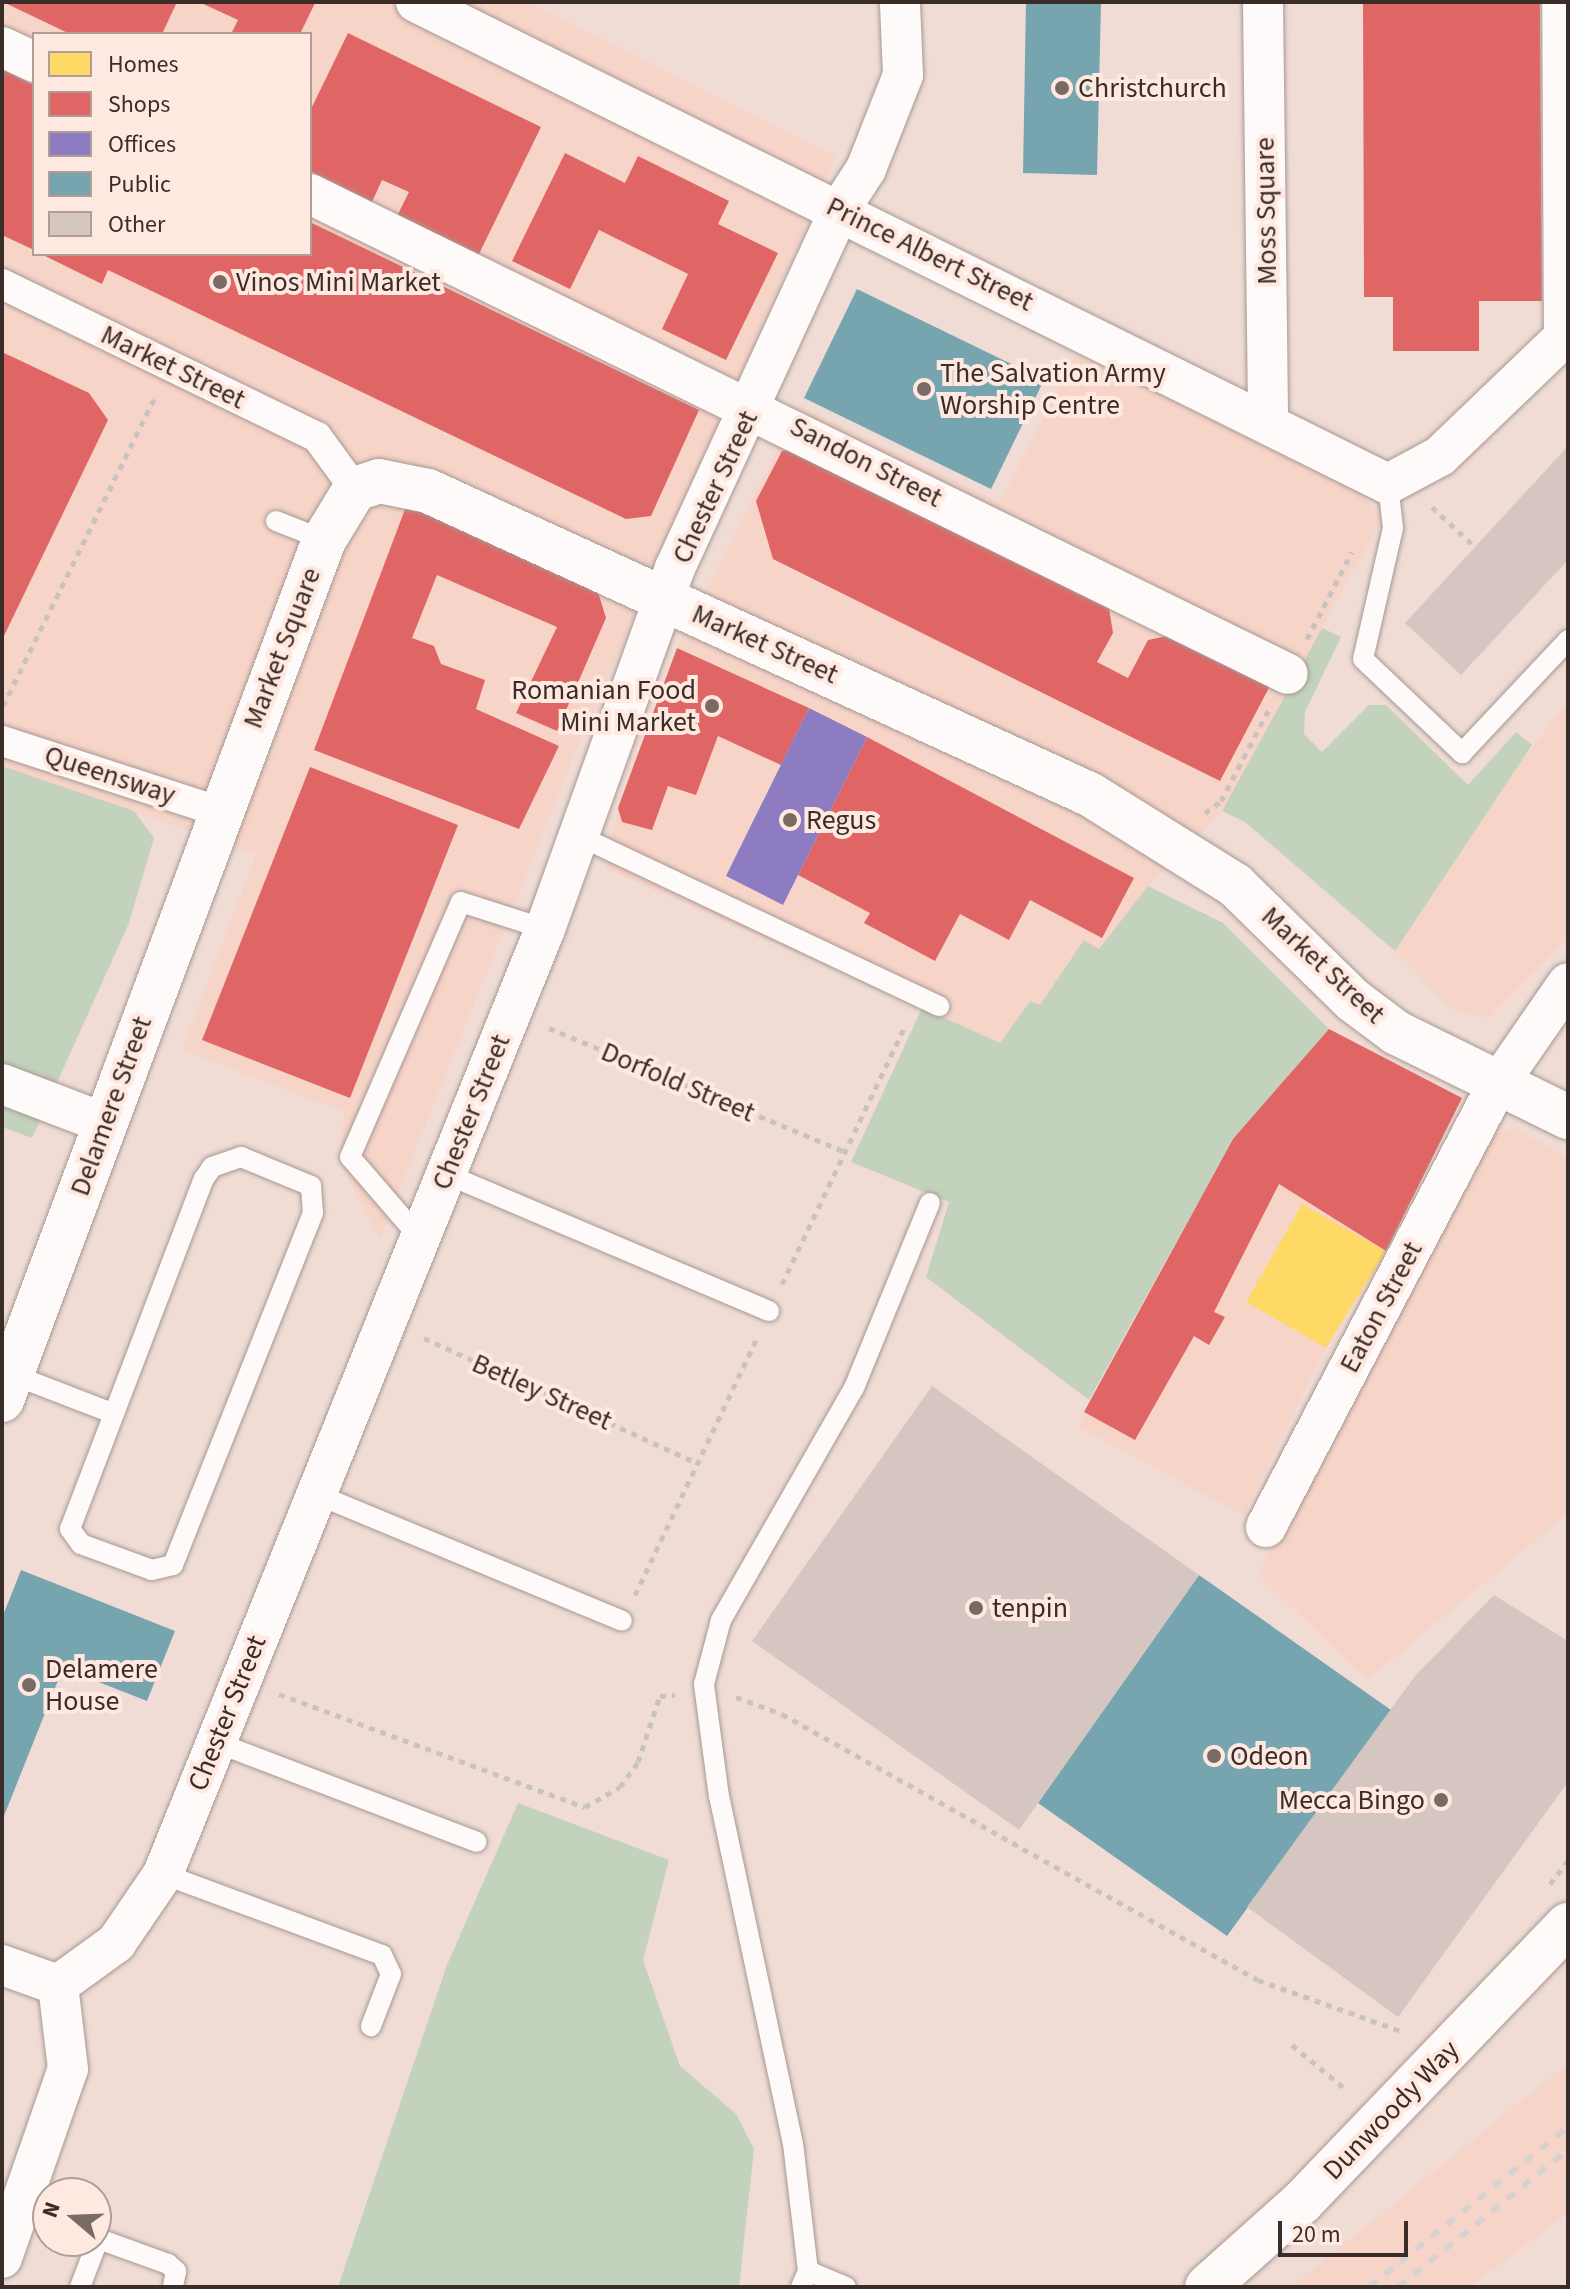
<!DOCTYPE html>
<style>
body{margin:0}
#map{position:relative;width:1570px;height:2289px;overflow:hidden;background:#f0dcd5;font-family:"Source Sans 3",sans-serif}
div>[style]{position:absolute}
[style*='--x']{left:calc(var(--x)*1px);top:calc(var(--y)*1px);width:calc(var(--w)*1px);rotate:calc(var(--a)*1deg)}
.built>*{inset:0;background:#f6d4c8}
.green>*{inset:0;background:#c3d2bc}
.homes>*{inset:0;background:#ffd966}
.shops>*{inset:0;background:#e06666}
.offices>*{inset:0;background:#8e7cc3}
.public>*{inset:0;background:#76a5af}
.building>*{inset:0;background:#d6c6c1}
.path>*{height:5px;margin-top:-2.5px;transform-origin:0;background:repeating-linear-gradient(90deg,#c9c2bf 0 6px,transparent 0 12px)}
.roads{filter:drop-shadow(0 0 2px #a79893) drop-shadow(0 0 2px #a79893)}
.service>*{height:20px;margin:-10px;padding:0 10px;transform-origin:10px;border-radius:10px;background:#fdfaf9}
.pedestrian>*{height:30px;margin:-15px;padding:0 15px;transform-origin:15px;border-radius:15px;background:#fdfaf9}
.minor>*{height:40px;margin:-20px;padding:0 20px;transform-origin:20px;border-radius:20px;background:#fdfaf9}
.tertiary>*{height:44px;margin:-22px;padding:0 22px;transform-origin:22px;border-radius:22px;background:#fdfaf9}
.primary>*{height:44px;margin:-22px;padding:0 22px;transform-origin:22px;border-radius:22px;background:#fdfaf9}
.rail>*{height:6px;margin-top:-3px;transform-origin:0;background:repeating-linear-gradient(90deg,#d7d2d0 0 10px,transparent 0 20px)}
.dots>*{width:22px;height:22px;translate:-50% -50%;box-sizing:border-box;border:4px solid #ffe8e0;border-radius:50%}
span{translate:-50% -50%;white-space:nowrap;text-align:center;line-height:1.15;-webkit-text-stroke:8px #ffe8e0;paint-order:stroke}
.poi-label{font-size:28px;color:#3a2c27}
.left{translate:0 -50%;text-align:left}
.right{translate:-100% -50%;text-align:right}
.street-label{font-size:28px;color:#3a2c27}
.frame{position:absolute;inset:0;border:4px solid #3a2c27;pointer-events:none}
.legend{position:absolute;left:32px;top:32px;width:280px;height:224px;box-sizing:border-box;background:#ffe8e0;border:2px solid #b09d96;margin:0;padding:10px 14px;list-style:none;font-size:24px;color:#3a2c27}
.legend li{display:flex;align-items:center;gap:16px;height:40px}
.legend b{width:40px;border:2px solid #b09d96}
.north{position:absolute;left:32px;top:2177px;width:80px;height:80px;box-sizing:border-box;background:#ffe8e0;border:2px solid #b09d96;border-radius:50%;rotate:289deg;font-size:22px;font-weight:700;line-height:32px;text-align:center;color:#3a2c27}
.north::after{content:'';display:block;margin:auto;width:28px;height:36px;background:#7a6a64;clip-path:polygon(50% 0,100% 100%,50% 72%,0 100%)}
.scale{position:absolute;left:1278px;top:2221px;width:130px;height:36px;box-sizing:border-box;border:4px solid #3a2c27;border-top:0;padding-left:10px;font-size:24px;line-height:28px;white-space:nowrap;color:#3a2c27;-webkit-text-stroke:6px #ffe8e0;paint-order:stroke}
</style>
<div id="map">
<div class="built">
<i style="clip-path:polygon(evenodd,2px 2px,529px 2px,836px 156px,578px 745px,380px 1238px,340px 1163px,344px 1112px,182px 1050px,256px 854px,2px 766px,2px 2px,34px 34px,310px 34px,310px 254px,34px 254px,34px 34px)"></i>
<i style="clip-path:polygon(1076px 355px,1350px 485px,1383px 517px,1222px 811px,1148px 886px,1099px 949px,1084px 940px,1040px 1005px,1029px 1001px,1000px 1043px,605px 868px,618px 808px,677px 648px,799px 406px,1000px 502px)"></i>
<i style="clip-path:polygon(1568px 702px,1568px 938px,1489px 1018px,1451px 1009px,1395px 951px,1484px 809px)"></i>
<i style="clip-path:polygon(1329px 1029px,1462px 1098px,1386px 1251px,1302px 1204px,1246px 1302px,1326px 1348px,1244px 1515px,1078px 1427px,1233px 1139px)"></i>
<i style="clip-path:polygon(1515px 1128px,1568px 1158px,1568px 1513px,1367px 1680px,1258px 1574px,1495px 1134px)"></i>
<i style="clip-path:polygon(1568px 2063px,1568px 2213px,1470px 2287px,1291px 2287px)"></i>
</div>
<div class="green">
<i style="clip-path:polygon(1322px 628px,1341px 637px,1305px 712px,1304px 734px,1322px 752px,1369px 705px,1386px 705px,1468px 785px,1516px 732px,1532px 745px,1395px 951px,1245px 822px,1222px 811px)"></i>
<i style="clip-path:polygon(2px 766px,134px 811px,154px 838px,129px 923px,32px 1138px,2px 1127px)"></i>
<i style="clip-path:polygon(1148px 886px,1223px 923px,1329px 1029px,1233px 1139px,1089px 1400px,926px 1277px,949px 1202px,851px 1162px,922px 1008px,1000px 1043px,1030px 1001px,1040px 1005px,1084px 940px,1099px 949px)"></i>
<i style="clip-path:polygon(518px 1803px,669px 1860px,643px 1960px,680px 2066px,736px 2114px,754px 2149px,739px 2287px,338px 2287px,447px 1965px)"></i>
</div>
<div class="homes">
<i style="clip-path:polygon(1302px 1204px,1386px 1251px,1326px 1348px,1246px 1302px)"></i>
</div>
<div class="shops">
<i style="clip-path:polygon(3px 2px,177px 2px,162px 34px,70px 34px)"></i>
<i style="clip-path:polygon(199px 2px,312px 2px,315px 3px,300px 34px,231px 34px,238px 20px)"></i>
<i style="clip-path:polygon(1363px 2px,1540px 2px,1542px 301px,1479px 301px,1479px 351px,1393px 351px,1393px 297px,1364px 297px)"></i>
<i style="clip-path:polygon(348px 33px,541px 127px,478px 256px,397px 216px,409px 192px,382px 180px,372px 202px,310px 171px,310px 111px)"></i>
<i style="clip-path:polygon(2px 69px,34px 85px,34px 250px,2px 235px)"></i>
<i style="clip-path:polygon(565px 153px,625px 183px,638px 156px,729px 201px,718px 224px,778px 253px,726px 360px,662px 329px,688px 274px,599px 230px,570px 289px,512px 261px)"></i>
<i style="clip-path:polygon(310px 222px,699px 410px,651px 516px,626px 519px,108px 270px,102px 284px,41px 254px,310px 254px)"></i>
<i style="clip-path:polygon(2px 352px,89px 393px,108px 420px,2px 640px)"></i>
<i style="clip-path:polygon(808px 446px,1107px 596px,1113px 633px,1097px 662px,1128px 678px,1148px 640px,1181px 633px,1273px 680px,1220px 781px,773px 559px,756px 501px,782px 451px)"></i>
<i style="clip-path:polygon(407px 504px,598px 592px,606px 618px,557px 731px,516px 713px,557px 627px,437px 575px,412px 638px,434px 646px,441px 664px,485px 680px,476px 709px,559px 746px,519px 829px,314px 750px)"></i>
<i style="clip-path:polygon(677px 648px,809px 708px,781px 765px,718px 736px,696px 795px,668px 786px,652px 830px,622px 822px,618px 808px)"></i>
<i style="clip-path:polygon(867px 737px,1134px 878px,1102px 938px,1030px 900px,1009px 940px,960px 914px,935px 961px,864px 923px,870px 913px,798px 875px)"></i>
<i style="clip-path:polygon(310px 767px,458px 825px,350px 1098px,202px 1040px)"></i>
<i style="clip-path:polygon(1329px 1029px,1462px 1098px,1386px 1251px,1279px 1184px,1214px 1312px,1225px 1317px,1209px 1345px,1194px 1336px,1135px 1440px,1084px 1412px,1233px 1139px)"></i>
</div>
<div class="offices">
<i style="clip-path:polygon(809px 708px,867px 737px,783px 905px,726px 876px)"></i>
</div>
<div class="public">
<i style="clip-path:polygon(1026px 2px,1101px 2px,1097px 175px,1023px 173px)"></i>
<i style="clip-path:polygon(857px 289px,1044px 380px,991px 489px,804px 398px)"></i>
<i style="clip-path:polygon(21px 1570px,175px 1631px,147px 1701px,63px 1668px,2px 1821px,2px 1618px)"></i>
<i style="clip-path:polygon(1199px 1575px,1391px 1710px,1227px 1936px,1038px 1803px)"></i>
</div>
<div class="building">
<i style="clip-path:polygon(1568px 446px,1568px 560px,1461px 675px,1405px 623px)"></i>
<i style="clip-path:polygon(932px 1386px,1199px 1575px,1019px 1830px,752px 1641px)"></i>
<i style="clip-path:polygon(1494px 1595px,1568px 1641px,1568px 1782px,1398px 2017px,1247px 1907px,1415px 1676px)"></i>
</div>
<div class="path">
<i style="--x:1432;--y:507;--w:59;--a:42.9"></i>
<i style="--x:1307;--y:639;--w:98;--a:-62.7"></i>
<i style="--x:3;--y:706;--w:342;--a:-63.8"></i>
<i style="--x:1205;--y:813;--w:20;--a:-37"></i>
<i style="--x:1221;--y:801;--w:102;--a:-62.4"></i>
<i style="--x:549;--y:1028;--w:321;--a:22.7"></i>
<i style="--x:782;--y:1284;--w:286;--a:-64.5"></i>
<i style="--x:424;--y:1338;--w:300;--a:24.6"></i>
<i style="--x:635;--y:1595;--w:282;--a:-64.6"></i>
<i style="--x:279;--y:1694;--w:326;--a:20.3"></i>
<i style="--x:585;--y:1807;--w:40;--a:-29.7"></i>
<i style="--x:620;--y:1787;--w:31;--a:-54"></i>
<i style="--x:638;--y:1762;--w:70;--a:-71.6"></i>
<i style="--x:660;--y:1696;--w:15;--a:-4"></i>
<i style="--x:736;--y:1697;--w:49;--a:20.3"></i>
<i style="--x:782;--y:1714;--w:545;--a:29.2"></i>
<i style="--x:1258;--y:1980;--w:155;--a:19.6"></i>
<i style="--x:1550;--y:1884;--w:29;--a:-52"></i>
<i style="--x:1292;--y:2045;--w:72;--a:39.4"></i>
</div>
<div class="roads">
<div class="service">
<i style="--x:1388;--y:484;--w:44;--a:83.5"></i>
<i style="--x:1393;--y:528;--w:134;--a:102.9"></i>
<i style="--x:1363;--y:659;--w:137;--a:43.5"></i>
<i style="--x:1462;--y:753;--w:155;--a:-46.8"></i>
<i style="--x:276;--y:521;--w:52;--a:21.6"></i>
<i style="--x:575;--y:834;--w:403;--a:25.3"></i>
<i style="--x:241;--y:1157;--w:76;--a:22.5"></i>
<i style="--x:311;--y:1186;--w:27;--a:86"></i>
<i style="--x:313;--y:1213;--w:379;--a:111.7"></i>
<i style="--x:173;--y:1565;--w:22;--a:167"></i>
<i style="--x:152;--y:1570;--w:76;--a:-159.9"></i>
<i style="--x:81;--y:1544;--w:19;--a:-126"></i>
<i style="--x:70;--y:1529;--w:375;--a:-69.1"></i>
<i style="--x:204;--y:1179;--w:14;--a:-56"></i>
<i style="--x:212;--y:1167;--w:31;--a:-19"></i>
<i style="--x:446;--y:1174;--w:351;--a:23"></i>
<i style="--x:420;--y:1238;--w:107;--a:-130.8"></i>
<i style="--x:350;--y:1157;--w:278;--a:-66.5"></i>
<i style="--x:461;--y:902;--w:88;--a:17.8"></i>
<i style="--x:11;--y:1374;--w:108;--a:21.1"></i>
<i style="--x:316;--y:1494;--w:331;--a:22.5"></i>
<i style="--x:215;--y:1742;--w:280;--a:20.9"></i>
<i style="--x:163;--y:1874;--w:233;--a:20.3"></i>
<i style="--x:382;--y:1955;--w:21;--a:65"></i>
<i style="--x:391;--y:1974;--w:56;--a:111"></i>
<i style="--x:96;--y:2238;--w:77;--a:19.9"></i>
<i style="--x:168;--y:2264;--w:11;--a:41"></i>
<i style="--x:176;--y:2271;--w:16;--a:101"></i>
<i style="--x:808;--y:2271;--w:41;--a:22.8"></i>
<i style="--x:80;--y:2287;--w:50;--a:-69"></i>
<i style="--x:801;--y:2287;--w:17;--a:-66"></i>
<i style="--x:808;--y:2271;--w:128;--a:-96.7"></i>
<i style="--x:793;--y:2144;--w:355;--a:-102"></i>
<i style="--x:719;--y:1797;--w:114;--a:-97.6"></i>
<i style="--x:704;--y:1684;--w:66;--a:-75.1"></i>
<i style="--x:721;--y:1620;--w:267;--a:-60.2"></i>
<i style="--x:854;--y:1388;--w:200;--a:-67.7"></i>
</div>
<div class="pedestrian">
<i style="--x:2;--y:284;--w:350;--a:25.9"></i>
<i style="--x:317;--y:437;--w:64;--a:53.8"></i>
<i style="--x:2;--y:741;--w:227;--a:18"></i>
</div>
<div class="minor">
<i style="--x:416;--y:2;--w:1085;--a:26.38"></i>
<i style="--x:1388;--y:484;--w:59;--a:-28.3"></i>
<i style="--x:1440;--y:456;--w:172;--a:-43.8"></i>
<i style="--x:1564;--y:337;--w:335;--a:-90.3"></i>
<i style="--x:1263;--y:2;--w:419;--a:89.3"></i>
<i style="--x:2;--y:47;--w:35;--a:25"></i>
<i style="--x:310;--y:194;--w:1089;--a:26.14"></i>
<i style="--x:2;--y:1084;--w:109;--a:20.9"></i>
<i style="--x:1266;--y:1527;--w:496;--a:-62.4"></i>
<i style="--x:1496;--y:1087;--w:126;--a:-55.3"></i>
<i style="--x:2;--y:1965;--w:59;--a:19.7"></i>
<i style="--x:58;--y:1985;--w:72;--a:-35.9"></i>
<i style="--x:116;--y:1943;--w:83;--a:-55.7"></i>
<i style="--x:163;--y:1874;--w:1019;--a:-67.99"></i>
<i style="--x:545;--y:929;--w:384;--a:-70.2"></i>
<i style="--x:675;--y:568;--w:395;--a:-65.3"></i>
<i style="--x:840;--y:209;--w:48;--a:-57"></i>
<i style="--x:866;--y:169;--w:101;--a:-68.5"></i>
<i style="--x:903;--y:75;--w:73;--a:-92.4"></i>
<i style="--x:2;--y:2258;--w:200;--a:-70.8"></i>
<i style="--x:68;--y:2069;--w:85;--a:-96.8"></i>
</div>
<div class="tertiary">
<i style="--x:2;--y:1400;--w:918;--a:-69.47"></i>
<i style="--x:324;--y:540;--w:60;--a:-58.7"></i>
<i style="--x:355;--y:489;--w:25;--a:-18"></i>
<i style="--x:379;--y:481;--w:50;--a:11.5"></i>
<i style="--x:428;--y:491;--w:729;--a:24.63"></i>
<i style="--x:1091;--y:795;--w:170;--a:32"></i>
<i style="--x:1235;--y:885;--w:166;--a:44.3"></i>
<i style="--x:1354;--y:1001;--w:54;--a:36.7"></i>
<i style="--x:1397;--y:1033;--w:191;--a:26.2"></i>
</div>
<div class="primary">
<i style="--x:1207;--y:2287;--w:127;--a:-41.8"></i>
<i style="--x:1302;--y:2202;--w:384;--a:-46.2"></i>
</div>
</div>
<div class="rail">
<i style="--x:1369;--y:2287;--w:255;--a:-38.8"></i>
<i style="--x:1398;--y:2287;--w:218;--a:-38.9"></i>
</div>
<div class="dots">
<i style="left:1062px;top:88px;background:#7a6a64"></i>
<i style="left:220px;top:282px;background:#7a6a64"></i>
<i style="left:924px;top:389px;background:#7a6a64"></i>
<i style="left:712px;top:706px;background:#7a6a64"></i>
<i style="left:790px;top:820px;background:#7a6a64"></i>
<i style="left:976px;top:1608px;background:#7a6a64"></i>
<i style="left:29px;top:1685px;background:#7a6a64"></i>
<i style="left:1214px;top:1756px;background:#7a6a64"></i>
<i style="left:1441px;top:1800px;background:#7a6a64"></i>
</div>
<div class="poi-label">
<span class="left" style="left:1078px;top:88px">Christchurch</span>
<span class="left" style="left:236px;top:282px">Vinos Mini Market</span>
<span class="left" style="left:940px;top:389px">The Salvation Army<br>Worship Centre</span>
<span class="right" style="left:696px;top:706px">Romanian Food<br>Mini Market</span>
<span class="left" style="left:806px;top:820px">Regus</span>
<span class="left" style="left:992px;top:1608px">tenpin</span>
<span class="left" style="left:45px;top:1685px">Delamere<br>House</span>
<span class="left" style="left:1230px;top:1756px">Odeon</span>
<span class="right" style="left:1425px;top:1800px">Mecca Bingo</span>
</div>
<div class="street-label">
<span style="left:1266px;top:211px;rotate:-91deg">Moss Square</span>
<span style="left:930px;top:254px;rotate:26deg">Prince Albert Street</span>
<span style="left:173px;top:367px;rotate:26deg">Market Street</span>
<span style="left:866px;top:462px;rotate:27deg">Sandon Street</span>
<span style="left:715px;top:487px;rotate:-65deg">Chester Street</span>
<span style="left:765px;top:644px;rotate:24deg">Market Street</span>
<span style="left:282px;top:648px;rotate:-69deg">Market Square</span>
<span style="left:110px;top:775px;rotate:18deg">Queensway</span>
<span style="left:1323px;top:965px;rotate:43deg">Market Street</span>
<span style="left:678px;top:1082px;rotate:23deg">Dorfold Street</span>
<span style="left:111px;top:1106px;rotate:-70deg">Delamere Street</span>
<span style="left:471px;top:1112px;rotate:-68deg">Chester Street</span>
<span style="left:1381px;top:1307px;rotate:-62deg">Eaton Street</span>
<span style="left:542px;top:1392px;rotate:24deg">Betley Street</span>
<span style="left:227px;top:1713px;rotate:-68deg">Chester Street</span>
<span style="left:1391px;top:2110px;rotate:-46deg">Dunwoody Way</span>
</div>
<div class="frame"></div>
<ul class="legend">
<li><b style="height:22px;background:#ffd966"></b>Homes</li>
<li><b style="height:22px;background:#e06666"></b>Shops</li>
<li><b style="height:22px;background:#8e7cc3"></b>Offices</li>
<li><b style="height:22px;background:#76a5af"></b>Public</li>
<li><b style="height:22px;background:#d6c6c1"></b>Other</li>
</ul>
<div class="north">N</div>
<div class="scale">20 m</div>
</div>
